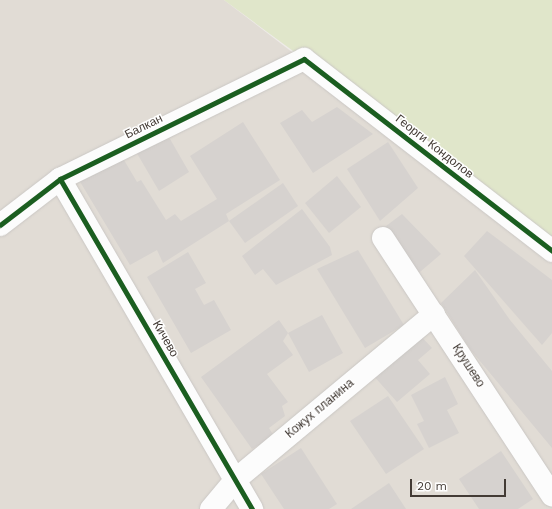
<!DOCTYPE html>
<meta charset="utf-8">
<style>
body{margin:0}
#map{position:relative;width:552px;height:509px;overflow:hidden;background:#eeebe8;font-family:"Work Sans",sans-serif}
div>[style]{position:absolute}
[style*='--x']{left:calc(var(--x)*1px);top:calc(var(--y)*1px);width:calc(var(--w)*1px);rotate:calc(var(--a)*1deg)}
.residential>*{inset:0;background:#e1dcd5}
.green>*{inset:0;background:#e0e6ca}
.building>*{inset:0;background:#d6d2cf}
.roads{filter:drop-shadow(0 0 1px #cac7c4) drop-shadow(0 0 1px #cac7c4)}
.street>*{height:22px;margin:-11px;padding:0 11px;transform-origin:11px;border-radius:11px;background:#fcfcfc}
.cycleway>*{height:5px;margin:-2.5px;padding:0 2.5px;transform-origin:2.5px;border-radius:2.5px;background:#1b5e20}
span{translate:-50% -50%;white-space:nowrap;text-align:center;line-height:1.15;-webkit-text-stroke:3px #fff;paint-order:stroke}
.street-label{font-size:12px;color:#433b35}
.scale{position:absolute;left:410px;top:479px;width:96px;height:18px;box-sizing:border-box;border:2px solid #433b35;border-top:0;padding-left:5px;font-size:12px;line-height:14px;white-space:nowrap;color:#433b35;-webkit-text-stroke:3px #fff;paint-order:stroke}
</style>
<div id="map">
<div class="residential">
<i style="clip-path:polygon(0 0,224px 0,552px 251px,552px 509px,0 509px)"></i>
</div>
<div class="green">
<i style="clip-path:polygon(224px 0,552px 0,552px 251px,304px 59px)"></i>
</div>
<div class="building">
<i style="clip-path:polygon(337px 107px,373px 134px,313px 173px,280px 123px,302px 110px,312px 122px)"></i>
<i style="clip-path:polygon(243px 122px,280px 180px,226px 214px,229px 221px,163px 263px,157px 250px,130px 265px,79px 180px,121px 155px,137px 182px,141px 180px,166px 220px,175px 214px,181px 221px,217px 199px,190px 156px)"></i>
<i style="clip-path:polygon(166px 132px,189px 172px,159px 191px,135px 150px)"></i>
<i style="clip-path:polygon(388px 142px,418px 188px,380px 221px,347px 169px)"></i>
<i style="clip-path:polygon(337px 176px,361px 207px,329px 233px,305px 203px)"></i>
<i style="clip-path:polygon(283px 183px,298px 206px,245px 243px,229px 221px)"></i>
<i style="clip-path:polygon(302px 209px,330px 247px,332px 255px,276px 285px,263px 269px,255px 275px,242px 256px)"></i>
<i style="clip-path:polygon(402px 214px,441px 254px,414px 277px,382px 229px)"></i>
<i style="clip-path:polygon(487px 231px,552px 280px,552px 333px,542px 345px,464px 256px)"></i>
<i style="clip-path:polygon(358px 250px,404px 325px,365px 348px,317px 269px)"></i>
<i style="clip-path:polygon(188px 252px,206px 283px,195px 289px,204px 305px,214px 300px,231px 330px,191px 353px,147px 277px)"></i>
<i style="clip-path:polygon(475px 270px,510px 320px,552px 371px,552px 448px,470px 349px,441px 303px)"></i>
<i style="clip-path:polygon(322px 315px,343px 353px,309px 372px,288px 333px)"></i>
<i style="clip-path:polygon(279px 320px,288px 333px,283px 341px,293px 355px,267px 374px,288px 402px,282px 406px,285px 416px,269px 428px,274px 436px,252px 449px,201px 377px)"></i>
<i style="clip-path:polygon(419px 334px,432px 348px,418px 360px,430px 374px,397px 402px,372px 374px)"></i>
<i style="clip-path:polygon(445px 377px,458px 404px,447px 410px,459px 433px,429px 448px,417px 424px,424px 421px,411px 395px)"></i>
<i style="clip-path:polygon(388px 396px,424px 449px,386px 474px,350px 421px)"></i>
<i style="clip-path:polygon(301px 448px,337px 504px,329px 509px,284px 509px,261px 474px)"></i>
<i style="clip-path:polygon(501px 451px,533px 499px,518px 509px,479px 509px,459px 479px)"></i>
<i style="clip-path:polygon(389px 483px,406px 509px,351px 509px)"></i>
</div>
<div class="roads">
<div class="street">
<i style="--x:60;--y:179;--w:382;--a:59.8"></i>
<i style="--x:0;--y:225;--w:76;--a:-37.5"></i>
<i style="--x:60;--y:179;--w:272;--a:-26.2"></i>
<i style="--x:304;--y:59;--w:314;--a:37.7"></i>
<i style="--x:383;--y:238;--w:308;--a:56.7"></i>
<i style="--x:211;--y:509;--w:38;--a:-50"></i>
<i style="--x:235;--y:480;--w:259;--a:-39.8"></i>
</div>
</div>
<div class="cycleway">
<i style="--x:60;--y:179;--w:382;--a:59.8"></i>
<i style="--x:0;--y:225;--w:76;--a:-37.5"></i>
<i style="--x:60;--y:179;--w:272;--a:-26.2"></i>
<i style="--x:304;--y:59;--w:314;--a:37.7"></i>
</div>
<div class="street-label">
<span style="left:144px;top:127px;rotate:-26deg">Балкан</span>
<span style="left:434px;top:147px;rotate:38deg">Георги Кондолов</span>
<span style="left:165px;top:339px;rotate:60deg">Кичево</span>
<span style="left:468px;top:366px;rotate:57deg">Крушево</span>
<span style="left:320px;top:409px;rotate:-40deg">Кожух планина</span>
</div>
<div class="scale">20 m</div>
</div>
